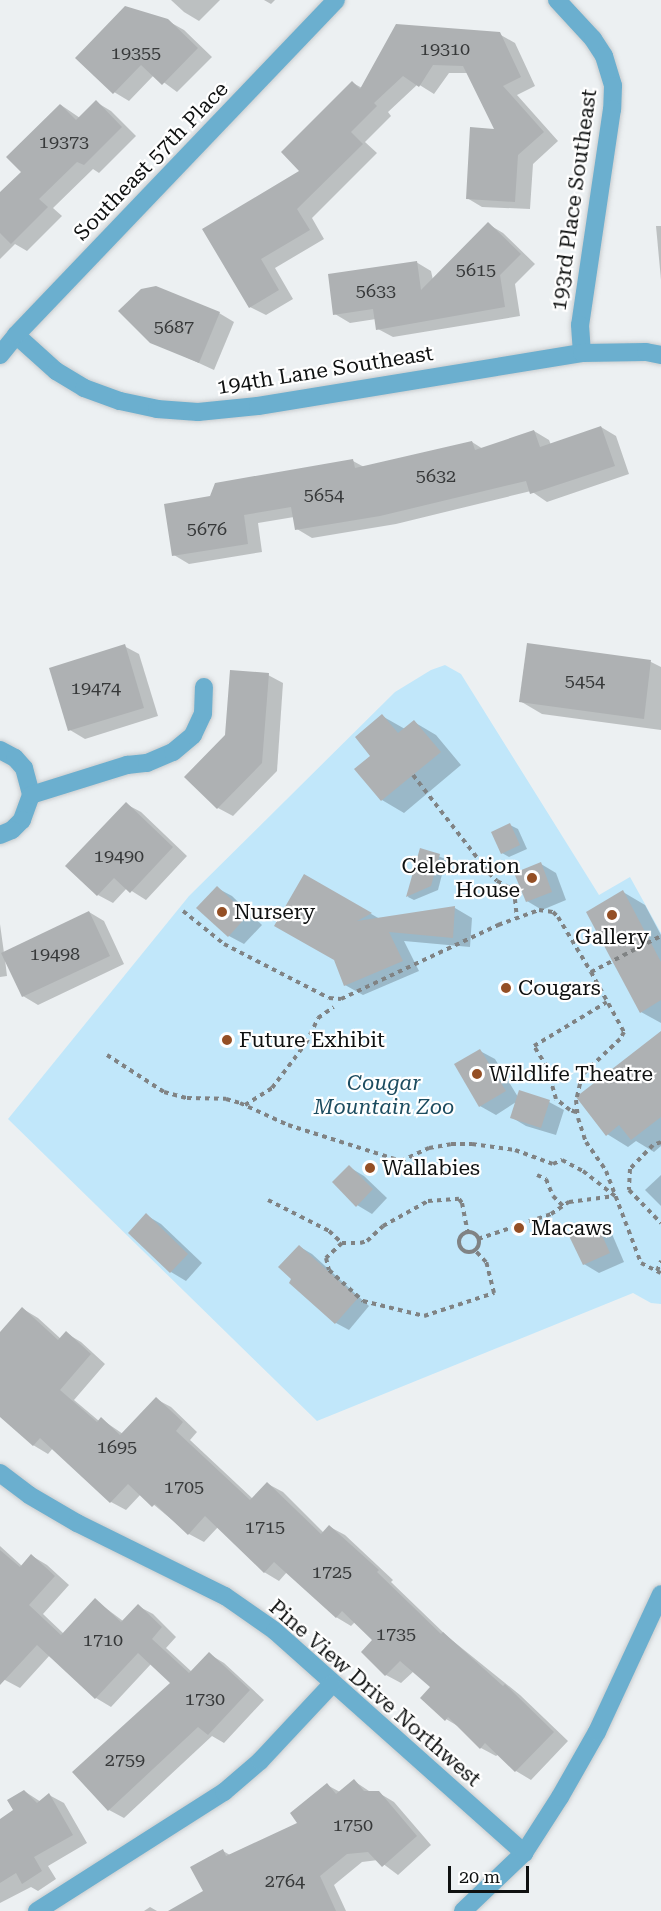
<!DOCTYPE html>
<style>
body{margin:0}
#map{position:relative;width:661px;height:1911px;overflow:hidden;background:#ecf0f2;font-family:"Roboto Serif",serif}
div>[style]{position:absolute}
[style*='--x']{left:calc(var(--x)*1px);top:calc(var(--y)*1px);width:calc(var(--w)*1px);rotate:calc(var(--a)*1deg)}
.green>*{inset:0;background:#c1e7fa}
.shadow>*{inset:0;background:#0003}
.building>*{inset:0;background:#aeb1b3}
.path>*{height:4px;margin-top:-2px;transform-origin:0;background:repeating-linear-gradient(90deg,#808384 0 4.5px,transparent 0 9px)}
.path>.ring{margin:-2px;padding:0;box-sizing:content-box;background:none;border:4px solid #808384;border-radius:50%}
.roads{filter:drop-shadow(0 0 2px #c9ccce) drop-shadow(0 0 2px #c9ccce)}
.minor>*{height:18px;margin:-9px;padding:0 9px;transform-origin:9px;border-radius:9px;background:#6bafcf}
.dots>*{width:16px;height:16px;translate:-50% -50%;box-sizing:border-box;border:3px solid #fff;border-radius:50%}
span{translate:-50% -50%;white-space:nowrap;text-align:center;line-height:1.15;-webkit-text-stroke:4.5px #fff;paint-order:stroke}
.number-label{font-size:18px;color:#37393a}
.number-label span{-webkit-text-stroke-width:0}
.street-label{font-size:21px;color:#0f1111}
.poi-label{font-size:21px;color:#0f1111}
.right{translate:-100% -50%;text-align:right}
.left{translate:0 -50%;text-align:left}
.park-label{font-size:21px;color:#1c4c60;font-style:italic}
.scale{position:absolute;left:448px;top:1866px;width:81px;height:27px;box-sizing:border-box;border:3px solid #0f1111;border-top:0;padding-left:8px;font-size:18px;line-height:21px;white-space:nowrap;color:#0f1111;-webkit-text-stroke:4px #fff;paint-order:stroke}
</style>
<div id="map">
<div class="green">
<i style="clip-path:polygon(445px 665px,461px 674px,599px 895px,630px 877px,661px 933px,661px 1304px,651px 1303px,633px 1293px,317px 1421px,8px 1119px,189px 896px,395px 692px,431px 670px)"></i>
</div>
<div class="shadow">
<i style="clip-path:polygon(171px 0,220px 0,199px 21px,184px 12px)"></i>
<i style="clip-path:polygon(264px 0,275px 0,271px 4px)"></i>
<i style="clip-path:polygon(168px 21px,184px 30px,212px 57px,177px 92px,154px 75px,129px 101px,114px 92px)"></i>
<i style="clip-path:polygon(499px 34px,515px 43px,535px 86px,517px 95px,558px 141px,533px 164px,530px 209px,482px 207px,467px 198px,496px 130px,468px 73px,449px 73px,434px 94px,418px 84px,388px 112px,391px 116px,365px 142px,377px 153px,312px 218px,324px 239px,275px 268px,293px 299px,266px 315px,250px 307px,204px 230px,302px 171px,353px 83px,362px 88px)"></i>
<i style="clip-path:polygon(96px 102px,111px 111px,136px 136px,99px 173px,93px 169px,53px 208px,62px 216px,27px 251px,15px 244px,0 259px,0 194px,23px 172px,61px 105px,80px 118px)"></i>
<i style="clip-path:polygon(488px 224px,503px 233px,535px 264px,515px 284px,520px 316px,393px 337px,378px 329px,376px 319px,350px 323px,335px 314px,416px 262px,431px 271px,433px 280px)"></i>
<i style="clip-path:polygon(656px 226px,661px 226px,661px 280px)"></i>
<i style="clip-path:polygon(219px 313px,234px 322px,214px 370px,151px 341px)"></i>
<i style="clip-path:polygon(601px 427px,616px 436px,629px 474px,547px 502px,531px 491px,396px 524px,312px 538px,297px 529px,294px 517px,258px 523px,262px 552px,189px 564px,174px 555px,211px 498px,353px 461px,364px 467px,472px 442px,483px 449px,534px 431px,549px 440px,551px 445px)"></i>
<i style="clip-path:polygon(528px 645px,651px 662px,661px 667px,661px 730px,542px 714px,520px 701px)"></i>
<i style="clip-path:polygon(124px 646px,139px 654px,158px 716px,85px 739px,70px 730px)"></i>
<i style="clip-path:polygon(268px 675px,283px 683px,277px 771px,233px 816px,218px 808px,226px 735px)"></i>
<i style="clip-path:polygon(382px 716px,405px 729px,414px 722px,436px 735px,461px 765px,404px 813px,382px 800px,356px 770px,373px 756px)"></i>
<i style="clip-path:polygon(126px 804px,141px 812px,187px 856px,146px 900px,127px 888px,113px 903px,98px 895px)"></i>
<i style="clip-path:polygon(510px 825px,518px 829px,527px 849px,509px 857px,502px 853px)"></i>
<i style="clip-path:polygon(421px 850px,446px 859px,438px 890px,414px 900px,408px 897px)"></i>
<i style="clip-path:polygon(541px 864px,556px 873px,566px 900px,542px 910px,527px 901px)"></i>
<i style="clip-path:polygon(305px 876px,380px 919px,455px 908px,472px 918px,470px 947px,404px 941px,419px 971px,363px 995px,345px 985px)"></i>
<i style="clip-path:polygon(217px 888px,232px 896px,262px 925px,244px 944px,229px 936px)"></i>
<i style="clip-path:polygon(623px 892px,645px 905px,661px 935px,661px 1023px,641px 1012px)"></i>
<i style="clip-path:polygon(89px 912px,104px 921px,124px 964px,38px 1005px,23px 996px,5px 959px,7px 976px,0 977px,0 924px,4px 953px)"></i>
<i style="clip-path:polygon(661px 1033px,661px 1146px,654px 1152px,636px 1141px,628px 1147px,607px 1134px)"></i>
<i style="clip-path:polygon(480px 1051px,495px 1059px,518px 1097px,549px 1102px,564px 1110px,556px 1135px,526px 1126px,511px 1117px,516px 1102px,496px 1115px,480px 1106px)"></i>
<i style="clip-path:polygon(349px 1167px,364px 1176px,387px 1198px,372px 1214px,357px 1205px)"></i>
<i style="clip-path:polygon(661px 1175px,661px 1206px,645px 1190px)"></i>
<i style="clip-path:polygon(146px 1215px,161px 1224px,202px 1263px,186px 1281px,171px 1272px,130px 1233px)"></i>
<i style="clip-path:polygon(597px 1226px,612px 1234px,624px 1262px,599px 1273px,584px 1264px)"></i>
<i style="clip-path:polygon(300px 1247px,312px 1254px,369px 1306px,349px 1330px,336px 1323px)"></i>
<i style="clip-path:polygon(23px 1309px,38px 1318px,61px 1339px,66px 1333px,81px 1342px,105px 1364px,74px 1400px,99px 1421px,101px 1419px,123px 1434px,156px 1399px,171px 1407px,197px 1432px,190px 1440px,253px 1499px,268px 1484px,283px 1492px,324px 1533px,330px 1527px,345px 1535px,393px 1580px,391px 1582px,448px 1637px,520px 1695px,568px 1741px,531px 1780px,516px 1771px,499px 1754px,496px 1756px,481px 1748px,461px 1728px,446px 1719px,432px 1687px,414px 1671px,401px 1683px,386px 1675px,374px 1640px,355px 1622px,351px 1626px,336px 1617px,287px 1572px,279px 1581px,264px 1572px,218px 1527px,204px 1542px,189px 1534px,141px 1494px,126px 1510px,111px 1502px,53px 1448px,48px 1454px,33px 1445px,0 1415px,0 1334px)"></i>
<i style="clip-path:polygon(0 1546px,22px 1566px,32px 1556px,47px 1565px,69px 1585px,43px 1614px,64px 1634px,95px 1600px,123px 1621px,138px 1606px,153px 1614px,176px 1637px,166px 1648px,192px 1672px,209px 1654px,224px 1663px,264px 1700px,224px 1743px,212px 1736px,124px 1818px,109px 1810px,172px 1683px,151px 1664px,111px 1707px,96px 1698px,50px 1655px,20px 1688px,5px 1680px,0 1675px)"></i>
<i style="clip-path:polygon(354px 1781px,372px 1793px,379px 1793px,394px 1802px,431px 1845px,398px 1875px,378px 1860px,362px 1862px,334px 1885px,346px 1911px,171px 1911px,205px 1892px,223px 1851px,230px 1855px,300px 1823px,327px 1785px,340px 1792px)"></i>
<i style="clip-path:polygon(24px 1791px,41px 1802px,49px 1795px,64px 1803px,87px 1843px,48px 1866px,56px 1879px,38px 1891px,31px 1887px,0 1903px,0 1821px,15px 1811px)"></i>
<i style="clip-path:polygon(150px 1907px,157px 1911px,144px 1911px)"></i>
</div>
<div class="building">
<i style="clip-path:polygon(125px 6px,168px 19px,198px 48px,162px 85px,141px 65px,113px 94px,75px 58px)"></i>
<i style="clip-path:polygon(396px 24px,500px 32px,521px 77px,503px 86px,544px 132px,518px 155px,515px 202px,466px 199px,470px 127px,494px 129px,463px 66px,433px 65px,419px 87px,403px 76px,374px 103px,377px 106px,351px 132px,363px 144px,297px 209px,310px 230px,261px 259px,279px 290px,249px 308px,202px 229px,299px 171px,281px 152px,352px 81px,360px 89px)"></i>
<i style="clip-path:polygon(96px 100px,122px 127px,84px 165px,77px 162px,39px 199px,48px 207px,11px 244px,0 233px,0 192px,21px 172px,6px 157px,60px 104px,76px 120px)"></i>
<i style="clip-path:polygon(488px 222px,521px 254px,500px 275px,505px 307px,376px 330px,373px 309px,333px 315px,328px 274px,417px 261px,421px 290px)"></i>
<i style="clip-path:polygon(156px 286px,220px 312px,199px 363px,150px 343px,118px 311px,141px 289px)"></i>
<i style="clip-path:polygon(601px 426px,615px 466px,530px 494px,526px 481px,380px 516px,295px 530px,291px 507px,244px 515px,248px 544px,172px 556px,164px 504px,210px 496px,215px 483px,353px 459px,355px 468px,472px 441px,475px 450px,534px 430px,540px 447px)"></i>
<i style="clip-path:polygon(527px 643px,651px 660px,644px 719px,519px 702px)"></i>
<i style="clip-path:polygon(125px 644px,144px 708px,68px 731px,49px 668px)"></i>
<i style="clip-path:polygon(230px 670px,269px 673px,262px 763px,217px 809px,184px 777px,225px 735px)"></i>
<i style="clip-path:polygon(382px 714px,398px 733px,414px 720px,441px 752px,381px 801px,354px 769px,370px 756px,355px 737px)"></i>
<i style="clip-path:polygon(126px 802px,173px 847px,130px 893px,114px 878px,97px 896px,65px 866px)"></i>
<i style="clip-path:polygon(510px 823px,520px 845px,501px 854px,491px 832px)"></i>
<i style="clip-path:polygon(420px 848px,440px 854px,431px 886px,406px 897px)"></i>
<i style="clip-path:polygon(541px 862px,552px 892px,526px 902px,514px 873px)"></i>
<i style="clip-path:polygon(304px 874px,372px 913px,357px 921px,455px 906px,453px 938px,389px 932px,403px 961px,344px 986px,334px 960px,274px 926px)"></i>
<i style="clip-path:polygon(217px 886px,248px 915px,228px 937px,196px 908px)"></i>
<i style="clip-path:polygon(623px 890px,661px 962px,661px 1000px,640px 1013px,586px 912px)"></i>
<i style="clip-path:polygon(89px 911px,110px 956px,22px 997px,1px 953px)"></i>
<i style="clip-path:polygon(661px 1031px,661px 1117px,631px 1140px,619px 1125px,606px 1136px,576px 1097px)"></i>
<i style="clip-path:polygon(480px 1049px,506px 1091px,479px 1107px,454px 1064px)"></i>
<i style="clip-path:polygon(519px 1090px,550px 1100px,541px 1128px,510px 1118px)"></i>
<i style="clip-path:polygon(349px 1165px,373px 1189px,356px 1207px,332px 1182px)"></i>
<i style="clip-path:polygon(146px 1213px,188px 1254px,170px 1273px,128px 1233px)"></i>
<i style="clip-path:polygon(597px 1224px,610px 1253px,583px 1265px,569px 1236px)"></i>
<i style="clip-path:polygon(299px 1245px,358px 1298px,335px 1324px,289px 1283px,291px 1279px,278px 1267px)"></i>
<i style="clip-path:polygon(22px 1307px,58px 1340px,66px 1331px,91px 1354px,60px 1390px,97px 1422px,101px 1417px,120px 1435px,156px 1397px,183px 1422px,176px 1431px,250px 1500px,267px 1482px,321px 1534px,329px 1525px,379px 1570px,377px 1572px,441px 1634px,443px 1632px,503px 1686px,505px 1684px,554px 1732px,515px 1772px,485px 1743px,480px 1749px,448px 1717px,445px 1721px,420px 1698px,430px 1687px,400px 1661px,385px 1676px,361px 1652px,372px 1640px,342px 1611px,336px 1618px,274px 1562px,264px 1573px,205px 1516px,188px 1535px,155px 1504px,152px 1507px,128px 1484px,110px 1503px,40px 1438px,33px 1446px,0 1417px,0 1332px)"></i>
<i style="clip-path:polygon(0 1550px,20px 1567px,31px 1554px,55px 1576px,29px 1605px,61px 1635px,95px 1598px,121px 1622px,138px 1604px,162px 1627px,152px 1639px,189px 1673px,209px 1652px,250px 1690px,208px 1735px,198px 1727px,108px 1811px,72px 1772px,170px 1683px,138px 1653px,95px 1699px,37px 1645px,0 1685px)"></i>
<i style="clip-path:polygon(354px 1779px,364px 1791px,379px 1791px,417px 1836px,382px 1867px,368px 1852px,347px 1854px,320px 1876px,336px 1911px,168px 1911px,203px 1891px,190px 1867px,223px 1849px,226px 1856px,297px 1823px,290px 1813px,327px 1783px,336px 1794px)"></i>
<i style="clip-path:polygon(24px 1790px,37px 1803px,49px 1793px,73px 1835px,34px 1857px,42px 1871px,22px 1884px,16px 1873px,0 1883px,0 1819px,13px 1810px,7px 1800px)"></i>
</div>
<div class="path">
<i style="--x:413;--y:775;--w:124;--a:52.2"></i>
<i style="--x:489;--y:873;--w:11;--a:45"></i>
<i style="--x:497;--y:881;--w:19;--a:28"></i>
<i style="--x:514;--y:890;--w:28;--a:84"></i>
<i style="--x:183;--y:911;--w:53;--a:38.8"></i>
<i style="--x:224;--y:944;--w:118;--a:27.2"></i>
<i style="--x:329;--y:998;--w:12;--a:5"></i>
<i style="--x:341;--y:999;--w:174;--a:-25.2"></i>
<i style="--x:498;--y:925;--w:44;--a:-20.1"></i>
<i style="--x:539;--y:910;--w:14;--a:8"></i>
<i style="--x:553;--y:912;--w:7;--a:45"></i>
<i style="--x:558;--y:917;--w:64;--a:59"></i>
<i style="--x:591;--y:972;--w:79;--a:-27.2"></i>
<i style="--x:591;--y:972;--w:68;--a:61.2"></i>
<i style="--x:624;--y:1032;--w:8;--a:120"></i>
<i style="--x:620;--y:1039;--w:52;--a:136.5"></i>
<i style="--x:582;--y:1075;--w:26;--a:103"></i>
<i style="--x:576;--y:1100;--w:18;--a:84"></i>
<i style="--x:578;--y:1118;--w:25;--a:72"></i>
<i style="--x:586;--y:1142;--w:35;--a:55"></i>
<i style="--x:606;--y:1171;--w:98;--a:69.2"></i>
<i style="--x:641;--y:1263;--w:22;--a:27"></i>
<i style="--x:107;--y:1055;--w:68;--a:33"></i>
<i style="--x:164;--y:1092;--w:24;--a:15"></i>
<i style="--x:187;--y:1098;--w:39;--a:1"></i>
<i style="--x:226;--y:1099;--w:15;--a:16"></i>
<i style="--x:240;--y:1103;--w:53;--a:24.6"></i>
<i style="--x:288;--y:1125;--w:119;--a:17.7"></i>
<i style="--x:401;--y:1161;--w:31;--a:-25"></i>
<i style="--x:429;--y:1148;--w:22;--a:-10"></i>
<i style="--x:451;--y:1144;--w:21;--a:0"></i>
<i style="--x:472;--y:1144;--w:43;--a:7.9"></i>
<i style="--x:515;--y:1150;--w:40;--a:20.2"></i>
<i style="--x:553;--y:1164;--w:10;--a:-24"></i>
<i style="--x:562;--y:1160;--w:24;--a:28"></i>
<i style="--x:583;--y:1171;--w:41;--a:38"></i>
<i style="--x:245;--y:1105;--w:32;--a:-32"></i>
<i style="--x:272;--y:1088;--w:56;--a:-52.9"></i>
<i style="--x:306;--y:1043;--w:28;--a:-64"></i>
<i style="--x:318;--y:1018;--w:19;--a:-35"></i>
<i style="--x:576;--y:1112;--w:6;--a:-162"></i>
<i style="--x:570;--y:1110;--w:18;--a:-142"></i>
<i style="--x:556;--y:1099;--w:33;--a:-106"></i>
<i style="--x:547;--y:1067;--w:25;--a:-122"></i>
<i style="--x:534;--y:1046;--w:85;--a:-31.1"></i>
<i style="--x:661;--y:1142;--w:9;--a:159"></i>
<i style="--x:653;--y:1145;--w:33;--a:134"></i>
<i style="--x:630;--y:1169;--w:21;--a:93"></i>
<i style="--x:629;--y:1190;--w:46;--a:45.9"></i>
<i style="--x:537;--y:1175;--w:10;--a:24"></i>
<i style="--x:546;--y:1179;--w:18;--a:68"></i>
<i style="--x:553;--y:1196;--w:14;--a:45"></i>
<i style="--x:268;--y:1200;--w:68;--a:26.9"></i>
<i style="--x:329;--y:1231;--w:18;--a:43"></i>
<i style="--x:342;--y:1243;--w:18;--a:0"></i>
<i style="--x:360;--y:1243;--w:7;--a:-16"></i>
<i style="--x:367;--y:1241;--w:22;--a:-43"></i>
<i style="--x:383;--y:1226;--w:51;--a:-29.1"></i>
<i style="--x:428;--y:1201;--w:31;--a:-4"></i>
<i style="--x:459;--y:1199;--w:5;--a:53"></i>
<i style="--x:462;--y:1203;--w:31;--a:79"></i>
<i class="ring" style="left:459px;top:1232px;width:16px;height:16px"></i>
<i style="--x:478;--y:1239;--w:77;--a:-18.9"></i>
<i style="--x:551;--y:1214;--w:22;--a:-34"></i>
<i style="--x:569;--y:1202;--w:46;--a:-7.4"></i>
<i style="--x:342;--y:1243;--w:22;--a:137"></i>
<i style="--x:326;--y:1258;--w:12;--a:76"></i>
<i style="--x:329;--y:1270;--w:46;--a:42.4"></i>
<i style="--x:363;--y:1301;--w:63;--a:13.8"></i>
<i style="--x:424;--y:1316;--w:74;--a:-18.2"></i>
<i style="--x:494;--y:1293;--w:32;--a:-104"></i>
<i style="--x:486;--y:1262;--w:16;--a:-133"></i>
<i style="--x:657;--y:1271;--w:11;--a:-68"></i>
</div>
<div class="roads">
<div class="minor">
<i style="--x:557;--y:0;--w:53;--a:47.3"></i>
<i style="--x:593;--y:39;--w:20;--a:57"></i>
<i style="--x:604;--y:56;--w:31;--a:73"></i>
<i style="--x:613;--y:86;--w:23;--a:92"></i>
<i style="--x:612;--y:109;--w:218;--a:98.4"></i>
<i style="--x:580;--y:325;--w:28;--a:86"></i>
<i style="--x:16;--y:335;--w:54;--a:42"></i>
<i style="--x:56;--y:371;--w:33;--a:31"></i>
<i style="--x:84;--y:388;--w:38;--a:20"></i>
<i style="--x:120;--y:401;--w:38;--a:12"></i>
<i style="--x:157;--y:409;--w:41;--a:4.2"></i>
<i style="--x:198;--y:412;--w:60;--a:-5.7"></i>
<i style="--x:258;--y:406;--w:328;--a:-9.3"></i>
<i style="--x:582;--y:353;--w:64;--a:-0.9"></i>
<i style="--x:646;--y:352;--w:15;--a:11"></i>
<i style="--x:0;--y:355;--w:26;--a:-51"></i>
<i style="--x:16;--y:335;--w:463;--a:-46.3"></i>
<i style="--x:0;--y:750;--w:17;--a:28"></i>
<i style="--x:15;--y:758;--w:13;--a:48"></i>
<i style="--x:24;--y:768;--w:28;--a:75"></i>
<i style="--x:31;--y:795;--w:27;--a:110"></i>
<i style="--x:22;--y:820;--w:14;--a:135"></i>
<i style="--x:12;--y:830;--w:13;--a:157"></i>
<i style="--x:31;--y:795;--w:101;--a:-17.4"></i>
<i style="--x:127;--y:765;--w:20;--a:-6"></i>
<i style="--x:147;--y:763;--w:28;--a:-23"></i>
<i style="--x:173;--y:752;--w:26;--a:-40"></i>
<i style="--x:193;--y:735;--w:23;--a:-65"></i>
<i style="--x:203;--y:714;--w:27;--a:-88"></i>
<i style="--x:0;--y:1473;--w:36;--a:37"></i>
<i style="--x:29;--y:1495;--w:56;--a:30.3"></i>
<i style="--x:77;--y:1523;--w:165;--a:26.3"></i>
<i style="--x:225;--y:1596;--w:61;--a:35"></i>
<i style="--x:275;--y:1631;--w:334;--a:41.7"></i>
<i style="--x:37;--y:1911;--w:222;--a:-32.5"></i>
<i style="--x:224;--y:1792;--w:48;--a:-40.7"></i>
<i style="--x:260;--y:1761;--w:105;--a:-46.9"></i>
<i style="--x:463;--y:1911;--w:84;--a:-43.6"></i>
<i style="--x:524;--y:1853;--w:67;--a:-57.3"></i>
<i style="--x:560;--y:1797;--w:75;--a:-60.4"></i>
<i style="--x:597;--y:1732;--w:152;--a:-65.1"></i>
</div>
</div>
<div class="dots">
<i style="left:532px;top:878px;background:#944f25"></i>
<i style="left:222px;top:912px;background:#944f25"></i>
<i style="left:612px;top:915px;background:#944f25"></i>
<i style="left:506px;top:988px;background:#944f25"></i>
<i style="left:227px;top:1040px;background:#944f25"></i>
<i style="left:477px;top:1074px;background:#944f25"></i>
<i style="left:370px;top:1168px;background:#944f25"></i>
<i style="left:519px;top:1228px;background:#944f25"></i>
</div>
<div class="number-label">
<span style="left:445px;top:49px">19310</span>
<span style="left:136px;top:53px">19355</span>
<span style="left:64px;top:142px">19373</span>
<span style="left:476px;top:270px">5615</span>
<span style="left:376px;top:291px">5633</span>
<span style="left:174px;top:327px">5687</span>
<span style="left:436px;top:476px">5632</span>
<span style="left:324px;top:495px">5654</span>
<span style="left:207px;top:529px">5676</span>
<span style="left:585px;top:681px">5454</span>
<span style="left:96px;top:688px">19474</span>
<span style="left:119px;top:856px">19490</span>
<span style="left:55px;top:954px">19498</span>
<span style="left:117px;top:1447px">1695</span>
<span style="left:184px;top:1487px">1705</span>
<span style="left:265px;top:1527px">1715</span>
<span style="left:332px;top:1572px">1725</span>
<span style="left:396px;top:1634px">1735</span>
<span style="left:103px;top:1640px">1710</span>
<span style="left:205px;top:1699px">1730</span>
<span style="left:125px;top:1760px">2759</span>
<span style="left:353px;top:1825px">1750</span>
<span style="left:285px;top:1881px">2764</span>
</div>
<div class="street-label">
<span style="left:151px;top:161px;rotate:-46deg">Southeast 57th Place</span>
<span style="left:574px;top:200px;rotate:-82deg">193rd Place Southeast</span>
<span style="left:325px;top:370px;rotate:-9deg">194th Lane Southeast</span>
<span style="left:375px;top:1693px;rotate:41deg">Pine View Drive Northwest</span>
</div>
<div class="poi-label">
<span class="right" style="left:520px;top:878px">Celebration<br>House</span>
<span class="left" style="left:234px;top:912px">Nursery</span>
<span style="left:612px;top:937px">Gallery</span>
<span class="left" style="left:518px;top:988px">Cougars</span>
<span class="left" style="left:239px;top:1040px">Future Exhibit</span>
<span class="left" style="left:489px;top:1074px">Wildlife Theatre</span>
<span class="left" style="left:382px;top:1168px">Wallabies</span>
<span class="left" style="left:531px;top:1228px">Macaws</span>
</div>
<div class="park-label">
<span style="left:384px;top:1095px">Cougar<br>Mountain Zoo</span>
</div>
<div class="scale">20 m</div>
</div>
